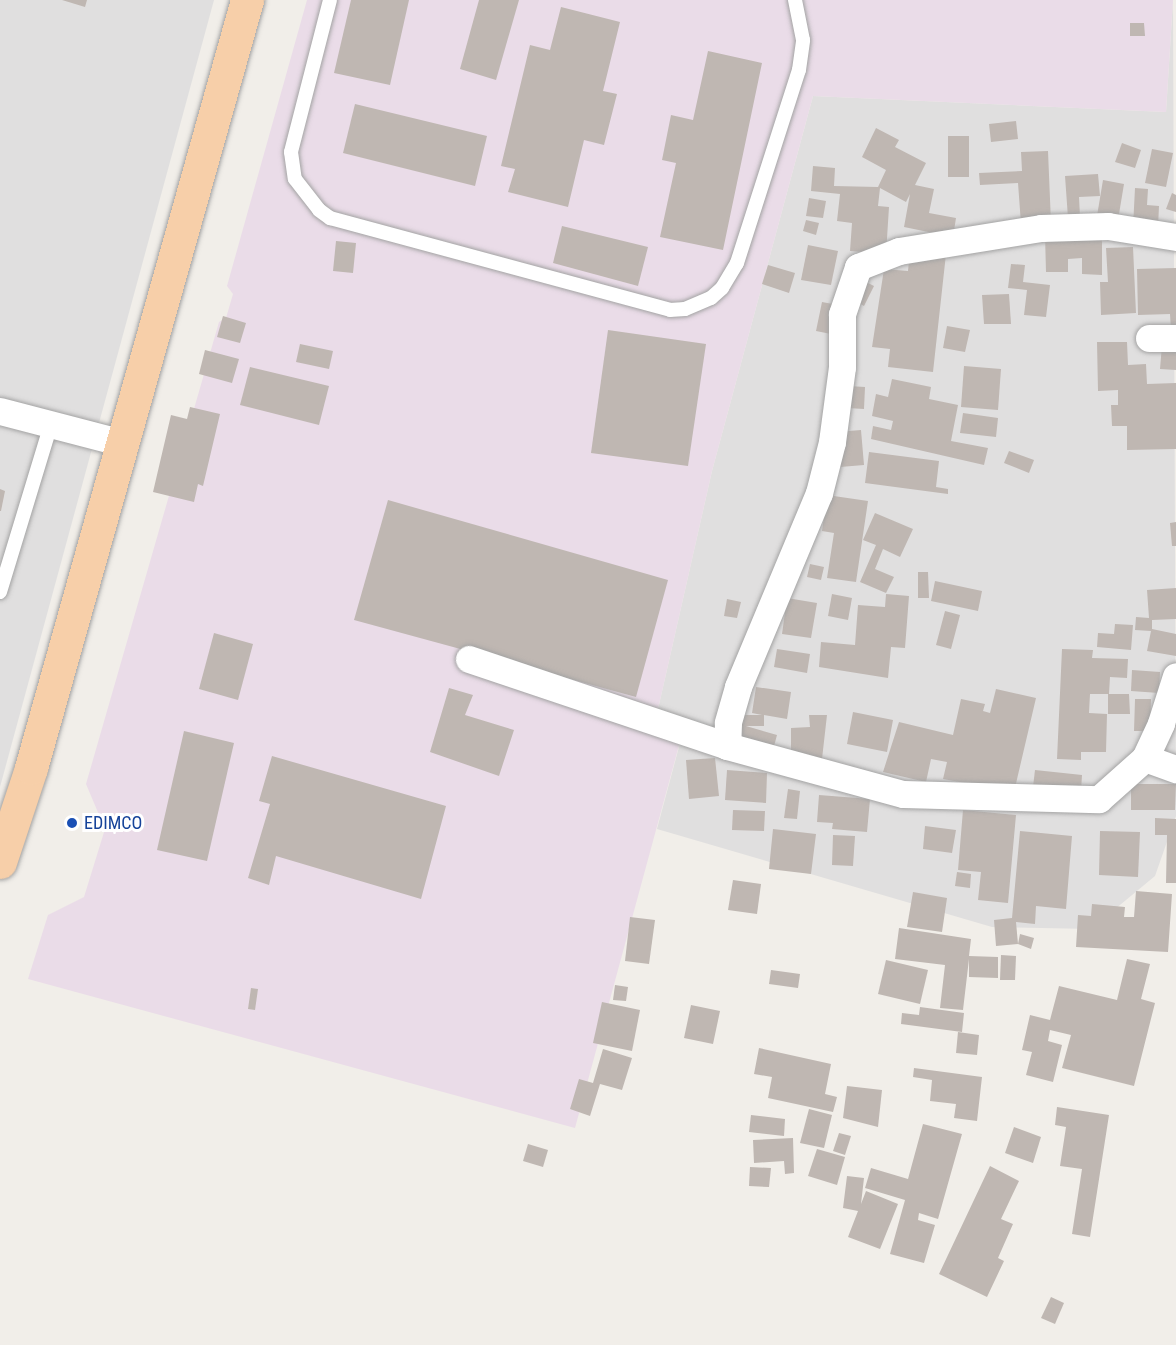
<!DOCTYPE html>
<style>
body{margin:0}
#map{position:relative;width:1176px;height:1345px;overflow:hidden;background:#f1eee9;font-family:"Roboto Condensed",sans-serif}
div>[style]{position:absolute}
[style*='--x']{left:calc(var(--x)*1px);top:calc(var(--y)*1px);width:calc(var(--w)*1px);rotate:calc(var(--a)*1deg)}
.residential>*{inset:0;background:#e0dfdf}
.industrial>*{inset:0;background:#eadce8}
.building>*{inset:0;background:#bfb7b2}
.roads{filter:drop-shadow(0 0 2px #a3a3a3) drop-shadow(0 0 2px #a3a3a3)}
.lane>*{height:14px;margin:-7px;padding:0 7px;transform-origin:7px;border-radius:7px;background:#fff}
.street>*{height:27px;margin:-13.5px;padding:0 13.5px;transform-origin:13.5px;border-radius:13.5px;background:#fff}
.primary>*{height:33px;margin:-16.5px;padding:0 16.5px;transform-origin:16.5px;border-radius:16.5px;background:#f7cfa9}
.dots>*{width:16px;height:16px;translate:-50% -50%;box-sizing:border-box;border:3px solid #fff;border-radius:50%}
span{translate:-50% -50%;white-space:nowrap;text-align:center;line-height:1.15;-webkit-text-stroke:6px #fff;paint-order:stroke}
.transit-label{font-size:18px;color:#164399}
.left{translate:0 -50%;text-align:left}
</style>
<div id="map">
<div class="residential">
<i style="clip-path:polygon(0 0,214px 0,0 787px)"></i>
<i style="clip-path:polygon(1173px 0,1176px 816px,1155px 876px,1091px 929px,992px 927px,657px 829px,684px 728px,656px 718px,712px 471px,813px 96px,1166px 112px)"></i>
</div>
<div class="industrial">
<i style="clip-path:polygon(307px 0,1173px 0,1166px 112px,813px 96px,712px 471px,656px 718px,684px 727px,575px 1128px,28px 979px,48px 915px,84px 897px,105px 829px,86px 784px,219px 322px,226px 318px,233px 294px,227px 286px)"></i>
</div>
<div class="building">
<i style="clip-path:polygon(62px 0,87px 0,85px 7px)"></i>
<i style="clip-path:polygon(351px 0,409px 0,390px 85px,334px 73px)"></i>
<i style="clip-path:polygon(479px 0,519px 0,496px 80px,460px 69px)"></i>
<i style="clip-path:polygon(561px 7px,620px 22px,603px 91px,617px 94px,604px 145px,584px 140px,568px 207px,508px 192px,515px 169px,501px 166px,530px 45px,550px 50px)"></i>
<i style="clip-path:polygon(1130px 23px,1144px 23px,1145px 36px,1130px 36px)"></i>
<i style="clip-path:polygon(708px 51px,762px 63px,723px 250px,660px 237px,676px 163px,662px 160px,671px 115px,693px 120px)"></i>
<i style="clip-path:polygon(355px 104px,487px 136px,475px 186px,343px 153px)"></i>
<i style="clip-path:polygon(1016px 121px,1018px 139px,991px 142px,989px 124px)"></i>
<i style="clip-path:polygon(876px 128px,899px 140px,895px 147px,926px 163px,915px 185px,934px 189px,929px 213px,956px 218px,953px 237px,904px 227px,910px 194px,906px 202px,880px 188px,878px 206px,889px 207px,886px 254px,850px 251px,852px 223px,837px 221px,840px 194px,811px 191px,813px 166px,835px 168px,834px 186px,878px 187px,886px 170px,862px 157px)"></i>
<i style="clip-path:polygon(948px 136px,969px 136px,969px 177px,948px 177px)"></i>
<i style="clip-path:polygon(1122px 143px,1141px 150px,1135px 168px,1115px 162px)"></i>
<i style="clip-path:polygon(1152px 149px,1173px 153px,1166px 187px,1145px 183px)"></i>
<i style="clip-path:polygon(1048px 151px,1051px 223px,1021px 224px,1018px 183px,980px 185px,979px 173px,1022px 171px,1021px 152px)"></i>
<i style="clip-path:polygon(1098px 174px,1100px 196px,1079px 197px,1080px 217px,1068px 218px,1065px 176px)"></i>
<i style="clip-path:polygon(1103px 180px,1124px 184px,1118px 220px,1097px 216px)"></i>
<i style="clip-path:polygon(1135px 188px,1148px 189px,1147px 205px,1159px 206px,1158px 228px,1133px 227px)"></i>
<i style="clip-path:polygon(1172px 193px,1176px 195px,1176px 212px,1166px 209px)"></i>
<i style="clip-path:polygon(809px 198px,826px 201px,823px 218px,806px 216px)"></i>
<i style="clip-path:polygon(806px 220px,819px 223px,816px 235px,803px 231px)"></i>
<i style="clip-path:polygon(562px 226px,648px 247px,638px 286px,553px 263px)"></i>
<i style="clip-path:polygon(1045px 235px,1102px 235px,1102px 275px,1082px 274px,1082px 258px,1068px 259px,1068px 272px,1046px 272px)"></i>
<i style="clip-path:polygon(336px 241px,356px 243px,353px 273px,333px 271px)"></i>
<i style="clip-path:polygon(808px 245px,838px 251px,831px 285px,801px 280px)"></i>
<i style="clip-path:polygon(1133px 247px,1136px 313px,1101px 315px,1100px 282px,1108px 282px,1106px 248px)"></i>
<i style="clip-path:polygon(910px 250px,946px 254px,933px 372px,888px 367px,890px 349px,872px 347px,884px 269px,908px 271px)"></i>
<i style="clip-path:polygon(1011px 264px,1025px 265px,1023px 282px,1050px 285px,1046px 317px,1024px 315px,1027px 290px,1008px 288px)"></i>
<i style="clip-path:polygon(768px 265px,795px 273px,789px 293px,762px 284px)"></i>
<i style="clip-path:polygon(1176px 268px,1176px 330px,1171px 330px,1170px 314px,1138px 315px,1137px 269px)"></i>
<i style="clip-path:polygon(860px 279px,874px 286px,864px 306px,850px 298px)"></i>
<i style="clip-path:polygon(1009px 294px,1011px 324px,984px 324px,982px 295px)"></i>
<i style="clip-path:polygon(822px 302px,838px 305px,831px 334px,816px 331px)"></i>
<i style="clip-path:polygon(223px 316px,246px 323px,240px 343px,217px 337px)"></i>
<i style="clip-path:polygon(947px 326px,970px 330px,965px 352px,943px 348px)"></i>
<i style="clip-path:polygon(608px 330px,706px 344px,688px 466px,591px 453px)"></i>
<i style="clip-path:polygon(1097px 342px,1127px 342px,1128px 365px,1146px 364px,1147px 384px,1176px 383px,1176px 449px,1127px 450px,1127px 426px,1112px 426px,1111px 405px,1118px 405px,1118px 390px,1098px 391px)"></i>
<i style="clip-path:polygon(300px 344px,333px 351px,329px 369px,296px 362px)"></i>
<i style="clip-path:polygon(1162px 345px,1176px 346px,1176px 370px,1160px 369px)"></i>
<i style="clip-path:polygon(205px 350px,239px 359px,232px 383px,199px 374px)"></i>
<i style="clip-path:polygon(964px 366px,1001px 369px,998px 410px,961px 407px)"></i>
<i style="clip-path:polygon(250px 367px,329px 386px,319px 425px,240px 405px)"></i>
<i style="clip-path:polygon(892px 379px,931px 387px,929px 399px,958px 405px,951px 441px,988px 448px,984px 465px,871px 439px,873px 426px,891px 430px,893px 421px,872px 416px,876px 394px,888px 397px)"></i>
<i style="clip-path:polygon(849px 386px,865px 387px,864px 409px,847px 408px)"></i>
<i style="clip-path:polygon(190px 407px,220px 414px,203px 486px,198px 484px,194px 502px,153px 492px,171px 415px,187px 419px)"></i>
<i style="clip-path:polygon(963px 413px,998px 418px,996px 437px,960px 433px)"></i>
<i style="clip-path:polygon(861px 430px,864px 465px,840px 467px,837px 432px)"></i>
<i style="clip-path:polygon(1009px 451px,1034px 460px,1029px 473px,1004px 463px)"></i>
<i style="clip-path:polygon(869px 452px,939px 461px,936px 487px,948px 489px,948px 494px,865px 483px)"></i>
<i style="clip-path:polygon(0 489px,5px 491px,1px 511px,0 511px)"></i>
<i style="clip-path:polygon(827px 495px,868px 501px,856px 582px,827px 578px,834px 533px,822px 531px)"></i>
<i style="clip-path:polygon(388px 500px,668px 580px,636px 697px,354px 620px)"></i>
<i style="clip-path:polygon(875px 513px,913px 529px,900px 557px,883px 549px,875px 569px,894px 577px,886px 593px,860px 582px,876px 545px,863px 540px)"></i>
<i style="clip-path:polygon(1176px 522px,1176px 546px,1172px 546px,1170px 523px)"></i>
<i style="clip-path:polygon(810px 564px,824px 567px,821px 580px,807px 577px)"></i>
<i style="clip-path:polygon(918px 572px,928px 572px,929px 598px,918px 598px)"></i>
<i style="clip-path:polygon(935px 581px,982px 591px,978px 611px,931px 601px)"></i>
<i style="clip-path:polygon(1176px 588px,1176px 619px,1152px 620px,1152px 629px,1176px 634px,1176px 656px,1147px 651px,1151px 631px,1135px 630px,1136px 617px,1149px 618px,1147px 590px)"></i>
<i style="clip-path:polygon(832px 594px,852px 598px,848px 620px,828px 616px)"></i>
<i style="clip-path:polygon(886px 594px,909px 596px,905px 648px,891px 647px,888px 678px,819px 667px,821px 642px,855px 645px,858px 605px,885px 607px)"></i>
<i style="clip-path:polygon(787px 598px,817px 603px,811px 638px,782px 634px)"></i>
<i style="clip-path:polygon(727px 599px,741px 602px,737px 618px,724px 616px)"></i>
<i style="clip-path:polygon(945px 611px,960px 615px,951px 649px,936px 645px)"></i>
<i style="clip-path:polygon(1115px 624px,1133px 625px,1131px 650px,1097px 647px,1098px 633px,1114px 634px)"></i>
<i style="clip-path:polygon(214px 633px,253px 644px,238px 700px,199px 689px)"></i>
<i style="clip-path:polygon(777px 649px,810px 654px,807px 673px,774px 667px)"></i>
<i style="clip-path:polygon(1062px 649px,1093px 650px,1092px 658px,1128px 659px,1127px 678px,1110px 677px,1109px 694px,1129px 694px,1130px 714px,1108px 714px,1108px 694px,1090px 694px,1089px 713px,1107px 714px,1106px 752px,1081px 752px,1081px 760px,1057px 759px)"></i>
<i style="clip-path:polygon(1132px 670px,1160px 672px,1159px 693px,1131px 691px)"></i>
<i style="clip-path:polygon(756px 687px,791px 692px,787px 719px,764px 715px,764px 726px,746px 726px,777px 735px,773px 750px,739px 741px,742px 715px,762px 715px,752px 713px)"></i>
<i style="clip-path:polygon(449px 688px,473px 695px,465px 715px,514px 730px,499px 776px,430px 752px)"></i>
<i style="clip-path:polygon(996px 689px,1036px 698px,1014px 792px,943px 779px,947px 762px,931px 759px,926px 782px,883px 772px,899px 722px,953px 735px,961px 699px,985px 704px,983px 711px,990px 713px)"></i>
<i style="clip-path:polygon(1135px 699px,1151px 699px,1150px 731px,1134px 731px)"></i>
<i style="clip-path:polygon(853px 712px,893px 720px,887px 752px,847px 744px)"></i>
<i style="clip-path:polygon(809px 715px,827px 715px,822px 759px,791px 762px,791px 728px,810px 727px)"></i>
<i style="clip-path:polygon(184px 731px,234px 743px,207px 861px,157px 850px)"></i>
<i style="clip-path:polygon(272px 756px,446px 806px,421px 899px,276px 856px,269px 885px,248px 878px,270px 804px,259px 801px)"></i>
<i style="clip-path:polygon(715px 758px,719px 796px,689px 799px,686px 760px)"></i>
<i style="clip-path:polygon(727px 770px,767px 773px,766px 803px,725px 800px)"></i>
<i style="clip-path:polygon(1035px 770px,1082px 775px,1081px 791px,1033px 787px)"></i>
<i style="clip-path:polygon(1131px 784px,1176px 784px,1175px 810px,1131px 810px)"></i>
<i style="clip-path:polygon(788px 789px,800px 791px,797px 819px,784px 818px)"></i>
<i style="clip-path:polygon(819px 795px,870px 799px,867px 832px,832px 829px,833px 823px,817px 822px)"></i>
<i style="clip-path:polygon(733px 810px,765px 811px,764px 831px,732px 830px)"></i>
<i style="clip-path:polygon(963px 810px,1016px 815px,1008px 903px,978px 900px,981px 872px,958px 870px)"></i>
<i style="clip-path:polygon(1155px 818px,1176px 819px,1176px 883px,1166px 883px,1167px 835px,1155px 835px)"></i>
<i style="clip-path:polygon(925px 826px,956px 830px,952px 853px,923px 849px)"></i>
<i style="clip-path:polygon(773px 829px,816px 834px,811px 874px,769px 869px)"></i>
<i style="clip-path:polygon(1020px 831px,1072px 836px,1066px 909px,1036px 906px,1035px 924px,1016px 922px,1018px 944px,1020px 934px,1034px 938px,1031px 949px,1018px 944px,996px 946px,994px 920px,1012px 918px)"></i>
<i style="clip-path:polygon(1100px 831px,1140px 832px,1138px 877px,1099px 875px)"></i>
<i style="clip-path:polygon(833px 835px,855px 836px,853px 866px,832px 865px)"></i>
<i style="clip-path:polygon(957px 872px,971px 874px,970px 888px,955px 886px)"></i>
<i style="clip-path:polygon(733px 880px,761px 884px,757px 914px,728px 910px)"></i>
<i style="clip-path:polygon(1136px 891px,1172px 894px,1168px 952px,1076px 947px,1078px 915px,1091px 916px,1092px 904px,1125px 907px,1124px 917px,1134px 917px)"></i>
<i style="clip-path:polygon(913px 892px,947px 898px,942px 932px,907px 927px)"></i>
<i style="clip-path:polygon(630px 917px,655px 920px,649px 964px,625px 961px)"></i>
<i style="clip-path:polygon(899px 928px,971px 939px,969px 956px,998px 957px,998px 978px,969px 977px,969px 959px,963px 1010px,940px 1008px,945px 965px,895px 959px)"></i>
<i style="clip-path:polygon(1001px 955px,1016px 956px,1015px 980px,1000px 980px)"></i>
<i style="clip-path:polygon(1127px 959px,1150px 964px,1141px 999px,1155px 1003px,1134px 1086px,1062px 1068px,1071px 1035px,1050px 1030px,1048px 1041px,1062px 1045px,1053px 1082px,1026px 1075px,1032px 1052px,1022px 1050px,1030px 1015px,1050px 1020px,1059px 986px,1117px 1000px)"></i>
<i style="clip-path:polygon(886px 960px,928px 970px,920px 1004px,878px 994px)"></i>
<i style="clip-path:polygon(771px 970px,800px 974px,798px 988px,769px 984px)"></i>
<i style="clip-path:polygon(615px 985px,628px 987px,626px 1001px,613px 1000px)"></i>
<i style="clip-path:polygon(251px 988px,258px 989px,255px 1010px,248px 1009px)"></i>
<i style="clip-path:polygon(602px 1002px,640px 1010px,632px 1051px,593px 1043px)"></i>
<i style="clip-path:polygon(691px 1005px,720px 1011px,713px 1044px,684px 1038px)"></i>
<i style="clip-path:polygon(920px 1007px,964px 1013px,962px 1032px,901px 1024px,902px 1013px,919px 1015px)"></i>
<i style="clip-path:polygon(958px 1032px,979px 1035px,977px 1055px,956px 1053px)"></i>
<i style="clip-path:polygon(759px 1048px,831px 1064px,825px 1094px,837px 1097px,833px 1112px,768px 1098px,772px 1077px,754px 1074px)"></i>
<i style="clip-path:polygon(603px 1049px,632px 1058px,622px 1090px,600px 1084px,590px 1116px,570px 1109px,579px 1079px,593px 1083px)"></i>
<i style="clip-path:polygon(914px 1068px,982px 1077px,977px 1121px,954px 1118px,956px 1104px,930px 1101px,932px 1080px,913px 1077px)"></i>
<i style="clip-path:polygon(847px 1086px,882px 1090px,878px 1127px,843px 1118px)"></i>
<i style="clip-path:polygon(1057px 1107px,1109px 1115px,1090px 1237px,1072px 1234px,1082px 1169px,1060px 1166px,1066px 1127px,1055px 1125px)"></i>
<i style="clip-path:polygon(809px 1109px,832px 1115px,824px 1148px,800px 1143px)"></i>
<i style="clip-path:polygon(751px 1115px,785px 1119px,784px 1136px,749px 1132px)"></i>
<i style="clip-path:polygon(923px 1124px,962px 1134px,938px 1219px,919px 1213px,918px 1220px,935px 1225px,924px 1263px,890px 1254px,905px 1200px,865px 1188px,871px 1168px,908px 1179px)"></i>
<i style="clip-path:polygon(1014px 1127px,1041px 1137px,1033px 1163px,1005px 1153px)"></i>
<i style="clip-path:polygon(839px 1133px,851px 1136px,845px 1155px,833px 1151px)"></i>
<i style="clip-path:polygon(793px 1138px,794px 1173px,785px 1174px,784px 1161px,754px 1163px,753px 1140px)"></i>
<i style="clip-path:polygon(528px 1144px,548px 1150px,543px 1167px,523px 1161px)"></i>
<i style="clip-path:polygon(817px 1149px,845px 1157px,837px 1185px,808px 1176px)"></i>
<i style="clip-path:polygon(990px 1166px,1019px 1181px,1001px 1219px,1013px 1224px,998px 1258px,1004px 1261px,987px 1297px,939px 1274px)"></i>
<i style="clip-path:polygon(750px 1167px,771px 1168px,769px 1187px,749px 1186px)"></i>
<i style="clip-path:polygon(847px 1176px,864px 1178px,861px 1204px,866px 1191px,898px 1204px,880px 1249px,848px 1237px,858px 1211px,843px 1208px)"></i>
<i style="clip-path:polygon(1051px 1297px,1064px 1303px,1055px 1324px,1041px 1318px)"></i>
</div>
<div class="roads">
<div class="lane">
<i style="--x:330;--y:0;--w:157;--a:104.4"></i>
<i style="--x:291;--y:152;--w:27;--a:82"></i>
<i style="--x:295;--y:179;--w:39;--a:52"></i>
<i style="--x:319;--y:210;--w:14;--a:36"></i>
<i style="--x:330;--y:218;--w:352;--a:15.1"></i>
<i style="--x:670;--y:310;--w:15;--a:-4"></i>
<i style="--x:685;--y:309;--w:28;--a:-23"></i>
<i style="--x:711;--y:298;--w:15;--a:-42"></i>
<i style="--x:722;--y:288;--w:29;--a:-59"></i>
<i style="--x:737;--y:263;--w:203;--a:-72.2"></i>
<i style="--x:799;--y:70;--w:30;--a:-82"></i>
<i style="--x:803;--y:40;--w:41;--a:-101.3"></i>
<i style="--x:0;--y:592;--w:176;--a:-73.1"></i>
</div>
<div class="street">
<i style="--x:1176;--y:237;--w:69;--a:-170.8"></i>
<i style="--x:1108;--y:226;--w:67;--a:178.3"></i>
<i style="--x:1041;--y:228;--w:144;--a:170.8"></i>
<i style="--x:899;--y:251;--w:44;--a:158.7"></i>
<i style="--x:858;--y:267;--w:50;--a:108.8"></i>
<i style="--x:842;--y:314;--w:53;--a:90"></i>
<i style="--x:842;--y:367;--w:76;--a:97.6"></i>
<i style="--x:832;--y:442;--w:53;--a:104.3"></i>
<i style="--x:819;--y:493;--w:210;--a:112.7"></i>
<i style="--x:738;--y:687;--w:37;--a:106"></i>
<i style="--x:728;--y:723;--w:23;--a:92"></i>
<i style="--x:727;--y:746;--w:182;--a:15.3"></i>
<i style="--x:903;--y:794;--w:196;--a:1.5"></i>
<i style="--x:1099;--y:799;--w:62;--a:-41.7"></i>
<i style="--x:1145;--y:758;--w:38;--a:-65"></i>
<i style="--x:1161;--y:723;--w:49;--a:-72.3"></i>
<i style="--x:1149;--y:338;--w:27;--a:0"></i>
<i style="--x:0;--y:411;--w:127;--a:14.6"></i>
<i style="--x:469;--y:659;--w:272;--a:18.6"></i>
<i style="--x:1145;--y:758;--w:33;--a:20"></i>
</div>
<div class="primary">
<i style="--x:0;--y:862;--w:99;--a:-71.7"></i>
<i style="--x:31;--y:768;--w:798;--a:-74.29"></i>
</div>
</div>
<div class="dots">
<i style="left:72px;top:823px;background:#1a4fb4"></i>
</div>
<div class="transit-label">
<span class="left" style="left:84px;top:823px">EDIMCO</span>
</div>
</div>
